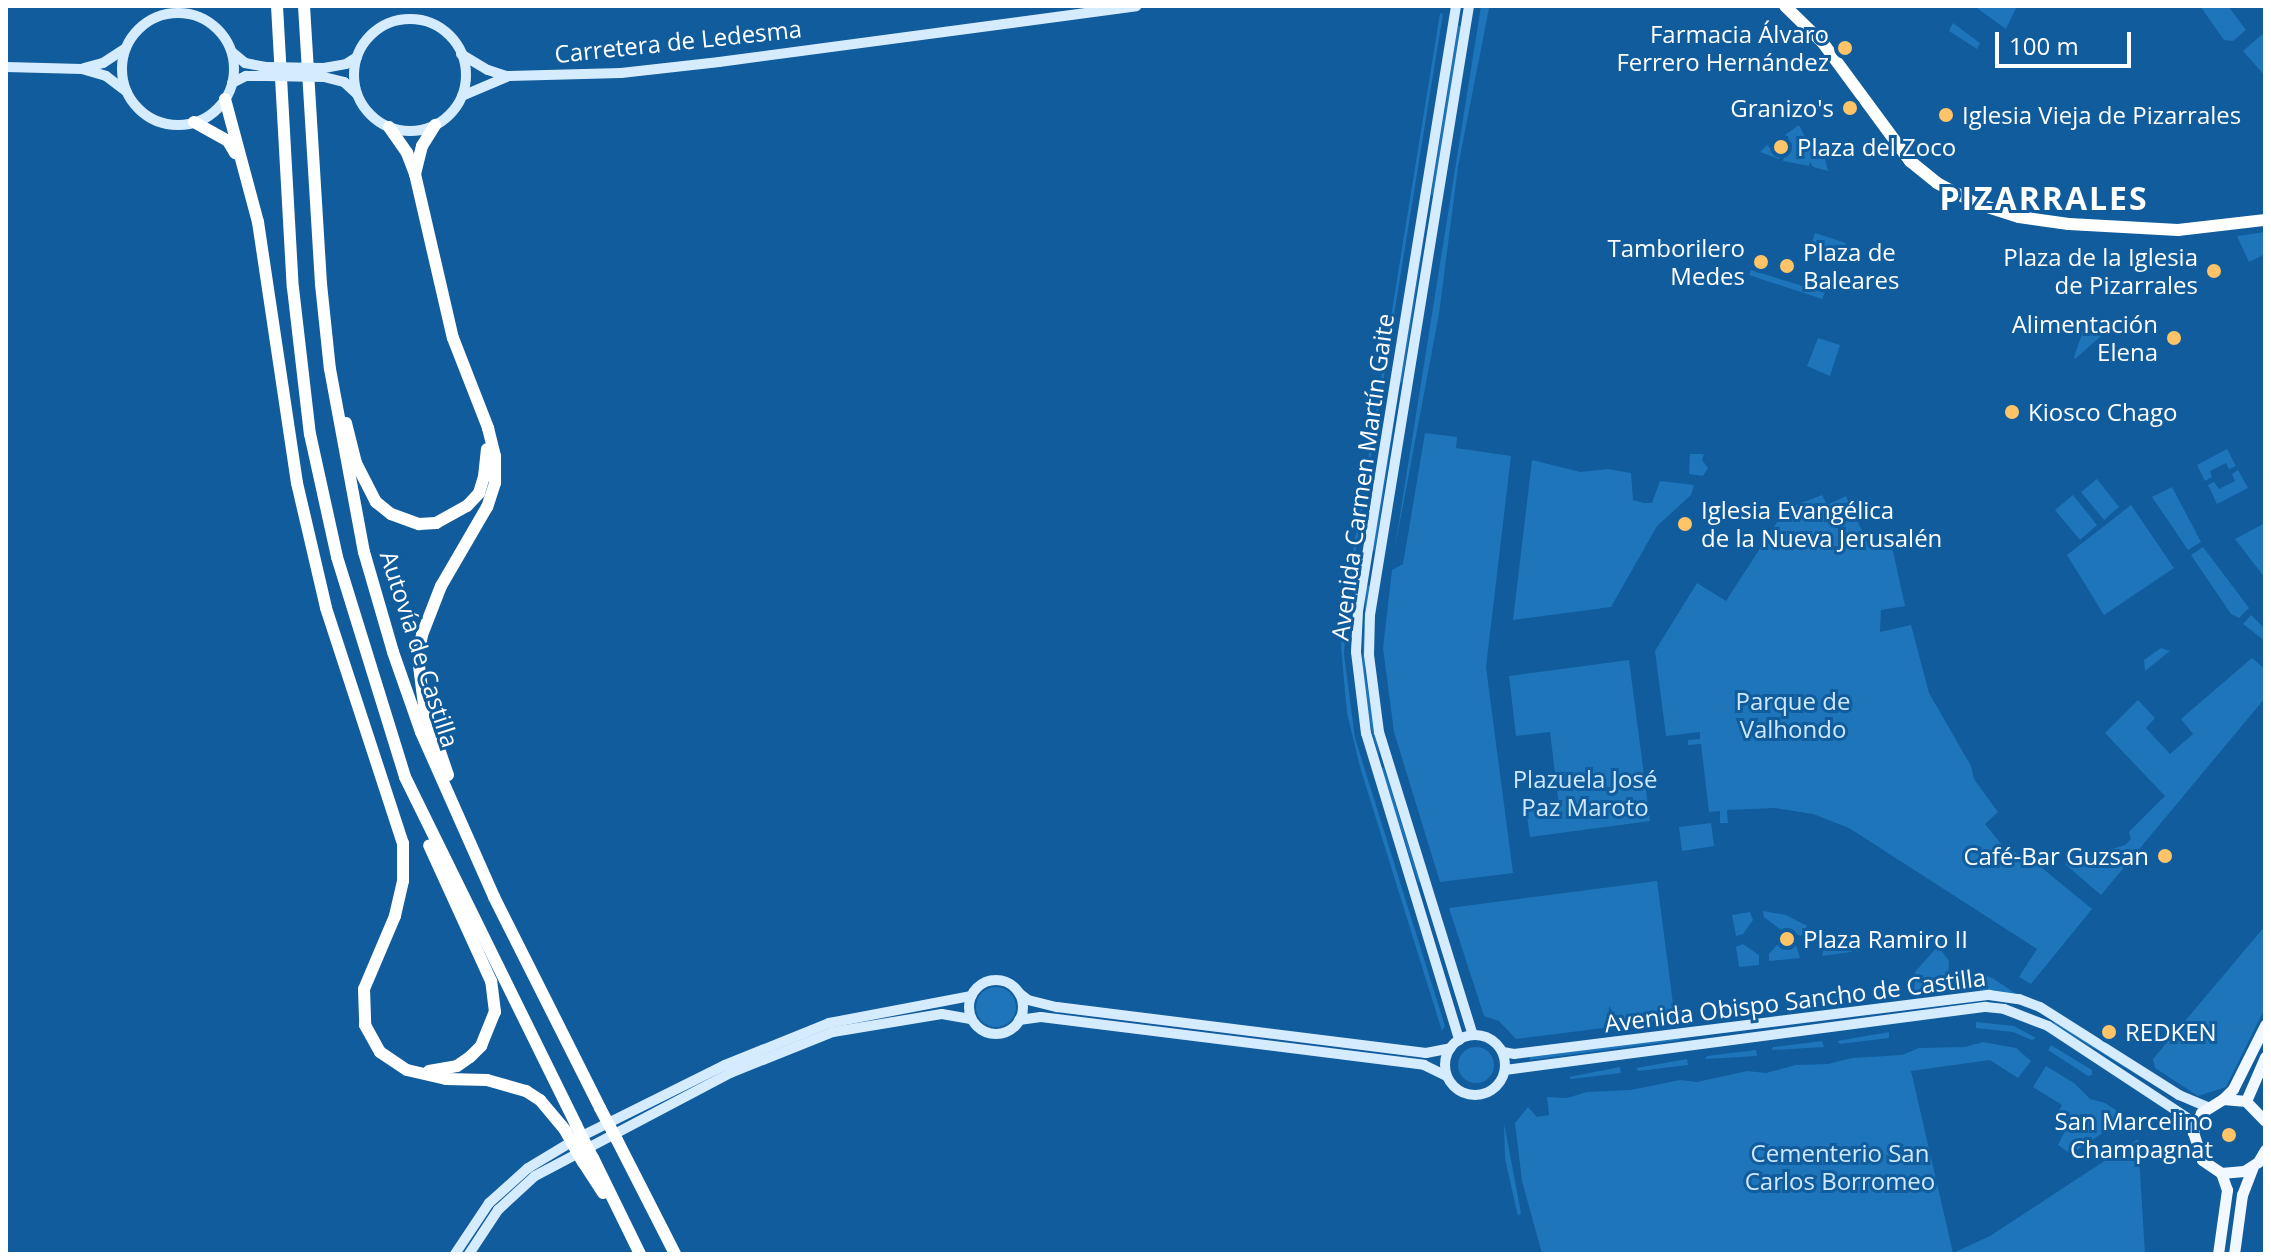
<!DOCTYPE html>
<meta charset="utf-8">
<style>
body{margin:0}
#map{position:relative;width:2271px;height:1260px;overflow:hidden;background:#105c9c;font-family:"Open Sans",sans-serif}
div>[style]{position:absolute}
[style*='--x']{left:calc(var(--x)*1px);top:calc(var(--y)*1px);width:calc(var(--w)*1px);rotate:calc(var(--a)*1deg)}
.green>*{inset:0;background:#1e75ba}
.round{border-radius:50%}
.secondary>*{height:10px;margin:-5px;padding:0 5px;transform-origin:5px;border-radius:5px;background:#d5ebfe}
.secondary>.ring{margin:-5px;padding:0;box-sizing:content-box;background:none;border:10px solid #d5ebfe;border-radius:50%}
.primary>*{height:11px;margin:-5.5px;padding:0 5.5px;transform-origin:5.5px;border-radius:5.5px;background:#f2f8ff}
.highway>*{height:12px;margin:-6px;padding:0 6px;transform-origin:6px;border-radius:6px;background:#fff}
.secondary-bridge>*{height:10px;margin:-5px;padding:0 5px;transform-origin:5px;border-radius:5px;background:#d5ebfe}
.highway-bridge>*{height:12px;margin:-6px;padding:0 6px;transform-origin:6px;border-radius:6px;background:#fff}
.dots>*{width:22px;height:22px;translate:-50% -50%;box-sizing:border-box;border:4px solid #105c9c;border-radius:50%}
span{translate:-50% -50%;white-space:nowrap;text-align:center;line-height:1.15;-webkit-text-stroke:6px #105c9c;paint-order:stroke}
.poi-label{font-size:24px;color:#fff}
.right{translate:-100% -50%;text-align:right}
.left{translate:0 -50%;text-align:left}
.street-label{font-size:24px;color:#fff}
.park-label{font-size:24px;color:#cde8fe}
.district-label{font-size:32px;color:#fff;font-weight:700;letter-spacing:2px}
.frame{position:absolute;inset:0;border:8px solid #fff;pointer-events:none}
.scale{position:absolute;left:1995px;top:32px;width:136px;height:36px;box-sizing:border-box;border:4px solid #fff;border-top:0;padding-left:10px;font-size:24px;line-height:28px;white-space:nowrap;color:#fff;-webkit-text-stroke:6px #105c9c;paint-order:stroke}
</style>
<div id="map">
<div class="green">
<i style="clip-path:polygon(1481px 6px,1489px 8px,1458px 167px,1439px 314px,1394px 553px)"></i>
<i style="clip-path:polygon(1974px 6px,2017px 6px,2006px 29px)"></i>
<i style="clip-path:polygon(2200px 6px,2228px 6px,2246px 30px,2233px 41px,2224px 40px)"></i>
<i style="clip-path:polygon(1440px 13px,1443px 14px,1348px 598px,1344px 654px,1355px 738px,1445px 1026px,1442px 1031px,1360px 767px,1347px 713px,1341px 647px,1343px 614px)"></i>
<i style="clip-path:polygon(1953px 23px,1980px 43px,1977px 49px,1949px 31px)"></i>
<i style="clip-path:polygon(1458px 26px,1461px 26px,1433px 195px,1431px 195px)"></i>
<i style="clip-path:polygon(2265px 32px,2265px 76px,2243px 51px)"></i>
<i style="clip-path:polygon(1799px 125px,1806px 139px,1809px 138px,1820px 152px,1819px 157px,1825px 159px,1828px 171px,1813px 167px,1810px 162px,1809px 166px,1783px 161px,1784px 156px,1779px 159px,1760px 152px,1767px 145px,1774px 152px,1789px 137px,1785px 135px)"></i>
<i style="clip-path:polygon(1430px 202px,1402px 383px,1400px 383px)"></i>
<i style="clip-path:polygon(2265px 232px,2265px 254px,2249px 262px,2237px 236px)"></i>
<i style="clip-path:polygon(1815px 233px,1846px 243px,1841px 255px,1811px 245px)"></i>
<i style="clip-path:polygon(1751px 270px,1825px 293px,1822px 299px,1749px 275px)"></i>
<i style="clip-path:polygon(2084px 328px,2101px 336px,2075px 359px,2074px 357px)"></i>
<i style="clip-path:polygon(1818px 338px,1840px 345px,1830px 376px,1807px 366px)"></i>
<i style="clip-path:polygon(1399px 390px,1375px 551px,1372px 550px)"></i>
<i style="clip-path:polygon(1425px 433px,1457px 437px,1456px 448px,1511px 456px,1486px 667px,1513px 873px,1440px 882px,1394px 732px,1383px 648px,1392px 570px,1403px 564px)"></i>
<i style="clip-path:polygon(2227px 449px,2236px 466px,2229px 469px,2226px 463px,2210px 471px,2212px 477px,2205px 481px,2197px 465px)"></i>
<i style="clip-path:polygon(1690px 454px,1704px 454px,1702px 460px,1708px 468px,1703px 476px,1689px 474px)"></i>
<i style="clip-path:polygon(1532px 460px,1580px 472px,1608px 469px,1631px 473px,1633px 500px,1644px 503px,1652px 503px,1660px 481px,1694px 485px,1691px 495px,1657px 526px,1611px 607px,1513px 620px)"></i>
<i style="clip-path:polygon(2238px 470px,2248px 488px,2217px 504px,2208px 485px,2214px 482px,2219px 489px,2235px 481px,2232px 474px)"></i>
<i style="clip-path:polygon(2097px 479px,2119px 507px,2104px 520px,2081px 492px)"></i>
<i style="clip-path:polygon(2172px 487px,2201px 542px,2188px 550px,2152px 497px)"></i>
<i style="clip-path:polygon(1822px 495px,1827px 505px,1846px 496px,1868px 544px,1891px 542px,1905px 606px,1881px 610px,1880px 632px,1911px 625px,1929px 693px,1971px 766px,1974px 779px,1998px 812px,1985px 824px,2002px 845px,2042px 868px,2092px 909px,2031px 984px,2019px 977px,2037px 949px,1849px 828px,1813px 814px,1775px 808px,1727px 810px,1728px 823px,1720px 823px,1720px 811px,1709px 812px,1701px 744px,1688px 745px,1688px 740px,1700px 739px,1700px 732px,1666px 736px,1655px 651px,1697px 583px,1726px 601px,1790px 502px,1796px 505px)"></i>
<i style="clip-path:polygon(2073px 495px,2097px 525px,2080px 540px,2055px 510px)"></i>
<i style="clip-path:polygon(2131px 505px,2174px 568px,2104px 615px,2067px 555px)"></i>
<i style="clip-path:polygon(2265px 523px,2265px 578px,2235px 539px)"></i>
<i style="clip-path:polygon(2203px 547px,2249px 608px,2239px 618px,2231px 614px,2191px 555px)"></i>
<i style="clip-path:polygon(1366px 585px,1370px 586px,1365px 672px,1380px 761px,1367px 712px,1362px 672px)"></i>
<i style="clip-path:polygon(2251px 615px,2265px 629px,2265px 641px,2243px 624px)"></i>
<i style="clip-path:polygon(2161px 648px,2170px 651px,2145px 671px,2144px 660px)"></i>
<i style="clip-path:polygon(2252px 658px,2265px 669px,2265px 698px,2101px 895px,2065px 864px,2125px 845px,2131px 839px,2129px 832px,2165px 796px,2105px 733px,2138px 700px,2155px 718px,2146px 728px,2170px 754px,2193px 734px,2181px 719px)"></i>
<i style="clip-path:polygon(1629px 660px,1650px 821px,1530px 837px,1526px 810px,1559px 806px,1550px 732px,1516px 736px,1509px 676px)"></i>
<i style="clip-path:polygon(1381px 768px,1384px 768px,1420px 882px,1418px 882px)"></i>
<i style="clip-path:polygon(1711px 823px,1714px 846px,1682px 851px,1679px 827px)"></i>
<i style="clip-path:polygon(1657px 881px,1675px 1019px,1516px 1039px,1499px 1021px,1484px 1016px,1449px 908px)"></i>
<i style="clip-path:polygon(1763px 911px,1786px 915px,1807px 926px,1801px 936px,1781px 930px,1764px 917px)"></i>
<i style="clip-path:polygon(1750px 912px,1753px 920px,1743px 934px,1736px 936px,1732px 915px)"></i>
<i style="clip-path:polygon(2265px 926px,2265px 1008px,2226px 1087px,2198px 1096px,2155px 1068px,2153px 1059px)"></i>
<i style="clip-path:polygon(1827px 934px,1852px 951px,1851px 952px,1822px 956px)"></i>
<i style="clip-path:polygon(1781px 940px,1796px 945px,1800px 958px,1769px 961px,1769px 954px)"></i>
<i style="clip-path:polygon(1743px 944px,1759px 955px,1759px 965px,1739px 967px,1736px 947px)"></i>
<i style="clip-path:polygon(1938px 946px,1949px 961px,1948px 980px,1935px 993px,1914px 997px,1915px 972px)"></i>
<i style="clip-path:polygon(1987px 976px,1994px 979px,2016px 994px,1967px 989px,1975px 978px)"></i>
<i class="round" style="left:976px;top:987px;width:40px;height:40px"></i>
<i style="clip-path:polygon(2055px 1021px,2178px 1100px,2054px 1024px)"></i>
<i style="clip-path:polygon(1976px 1022px,2014px 1026px,2036px 1038px,2032px 1040px,2013px 1032px,1976px 1028px)"></i>
<i style="clip-path:polygon(1889px 1032px,1889px 1038px,1840px 1044px,1837px 1041px)"></i>
<i style="clip-path:polygon(1679px 1038px,1680px 1040px,1530px 1060px,1530px 1057px)"></i>
<i style="clip-path:polygon(1822px 1041px,1824px 1047px,1772px 1050px,1773px 1047px)"></i>
<i style="clip-path:polygon(1983px 1042px,2016px 1048px,2031px 1061px,2018px 1078px,1990px 1060px,1911px 1071px,1953px 1253px,1990px 1236px,2138px 1139px,2145px 1254px,1542px 1254px,1522px 1181px,1515px 1123px,1528px 1107px,1537px 1117px,1549px 1115px,1547px 1097px,1567px 1098px,1587px 1092px,1631px 1090px,1680px 1080px,1697px 1082px,1747px 1071px,1766px 1073px,1796px 1065px,1828px 1064px,1852px 1058px,1902px 1055px,1919px 1048px,1965px 1047px)"></i>
<i style="clip-path:polygon(2051px 1045px,2092px 1070px,2092px 1075px,2088px 1076px,2048px 1050px)"></i>
<i class="round" style="left:1458px;top:1047px;width:36px;height:36px"></i>
<i style="clip-path:polygon(1756px 1050px,1757px 1056px,1705px 1059px,1707px 1056px)"></i>
<i style="clip-path:polygon(1687px 1059px,1688px 1065px,1638px 1071px,1636px 1068px)"></i>
<i style="clip-path:polygon(2046px 1066px,2074px 1083px,2090px 1099px,2105px 1103px,2125px 1116px,2141px 1118px,2139px 1122px,2119px 1122px,2071px 1154px,2058px 1145px,2066px 1129px,2058px 1112px,2062px 1105px,2033px 1087px)"></i>
<i style="clip-path:polygon(1620px 1067px,1621px 1073px,1571px 1079px,1569px 1077px)"></i>
<i style="clip-path:polygon(1504px 1123px,1521px 1213px,1518px 1216px,1505px 1159px)"></i>
</div>
<div class="secondary">
<i style="--x:1456;--y:6;--w:613;--a:99.2"></i>
<i style="--x:1358;--y:611;--w:41;--a:92.8"></i>
<i style="--x:1356;--y:652;--w:82;--a:83"></i>
<i style="--x:1366;--y:733;--w:321;--a:73.1"></i>
<i style="--x:1469;--y:6;--w:617;--a:99.23"></i>
<i style="--x:1370;--y:615;--w:40;--a:91.4"></i>
<i style="--x:1369;--y:655;--w:78;--a:82.6"></i>
<i style="--x:1379;--y:732;--w:317;--a:72.8"></i>
<i class="ring" style="left:122px;top:13px;width:102px;height:102px"></i>
<i class="ring" style="left:354px;top:19px;width:102px;height:102px"></i>
<i style="--x:232;--y:52;--w:17;--a:40"></i>
<i style="--x:245;--y:63;--w:21;--a:11"></i>
<i style="--x:461;--y:54;--w:31;--a:31"></i>
<i style="--x:488;--y:70;--w:20;--a:18"></i>
<i style="--x:6;--y:67;--w:76;--a:1.5"></i>
<i style="--x:82;--y:69;--w:25;--a:16"></i>
<i style="--x:106;--y:76;--w:26;--a:37"></i>
<i style="--x:84;--y:68;--w:20;--a:-15"></i>
<i style="--x:103;--y:63;--w:27;--a:-33"></i>
<i style="--x:324;--y:68;--w:22;--a:-10"></i>
<i style="--x:346;--y:64;--w:13;--a:-32"></i>
<i style="--x:324;--y:77;--w:21;--a:14"></i>
<i style="--x:344;--y:82;--w:18;--a:43"></i>
<i style="--x:232;--y:83;--w:16;--a:-27"></i>
<i style="--x:246;--y:76;--w:20;--a:0"></i>
<i style="--x:462;--y:96;--w:51;--a:-23.1"></i>
<i style="--x:509;--y:76;--w:112;--a:-1.5"></i>
<i style="--x:621;--y:73;--w:99;--a:-6.4"></i>
<i style="--x:719;--y:62;--w:421;--a:-7.6"></i>
<i class="ring" style="left:969px;top:980px;width:44px;height:44px"></i>
<i style="--x:1019;--y:993;--w:11;--a:38"></i>
<i style="--x:1028;--y:1000;--w:30;--a:14"></i>
<i style="--x:1057;--y:1007;--w:372;--a:7.1"></i>
<i style="--x:1426;--y:1053;--w:25;--a:-11"></i>
<i style="--x:1019;--y:1020;--w:22;--a:-8"></i>
<i style="--x:1041;--y:1017;--w:386;--a:7.1"></i>
<i style="--x:1424;--y:1065;--w:25;--a:26"></i>
<i class="ring" style="left:1445px;top:1035px;width:50px;height:50px"></i>
<i style="--x:1503;--y:1052;--w:11;--a:10"></i>
<i style="--x:1514;--y:1054;--w:479;--a:-7.1"></i>
<i style="--x:1989;--y:995;--w:30;--a:8"></i>
<i style="--x:2019;--y:999;--w:22;--a:21"></i>
<i style="--x:2040;--y:1007;--w:165;--a:32.3"></i>
<i style="--x:2179;--y:1095;--w:30;--a:23"></i>
<i style="--x:1505;--y:1070;--w:485;--a:-7.5"></i>
<i style="--x:1986;--y:1007;--w:18;--a:6"></i>
<i style="--x:2004;--y:1009;--w:47;--a:21.1"></i>
<i style="--x:2048;--y:1026;--w:176;--a:33.4"></i>
<i style="--x:455;--y:1254;--w:61;--a:-56.3"></i>
<i style="--x:489;--y:1203;--w:52;--a:-41.9"></i>
<i style="--x:528;--y:1168;--w:58;--a:-31"></i>
<i style="--x:578;--y:1138;--w:164;--a:-26.4"></i>
<i style="--x:725;--y:1065;--w:112;--a:-22"></i>
<i style="--x:829;--y:1023;--w:145;--a:-10.8"></i>
<i style="--x:469;--y:1254;--w:53;--a:-56.6"></i>
<i style="--x:498;--y:1210;--w:50;--a:-42.6"></i>
<i style="--x:535;--y:1176;--w:221;--a:-27.8"></i>
<i style="--x:730;--y:1073;--w:111;--a:-21.7"></i>
<i style="--x:833;--y:1032;--w:110;--a:-9.4"></i>
<i style="--x:942;--y:1014;--w:29;--a:10"></i>
</div>
<div class="primary">
<i style="--x:2223;--y:1099;--w:14;--a:-45"></i>
<i style="--x:2233;--y:1089;--w:72;--a:-63.4"></i>
<i style="--x:2246;--y:1101;--w:48;--a:-66.6"></i>
<i style="--x:2265;--y:1121;--w:28;--a:-134"></i>
<i style="--x:2246;--y:1101;--w:23;--a:-175"></i>
<i style="--x:2223;--y:1099;--w:26;--a:148"></i>
<i style="--x:2201;--y:1113;--w:21;--a:113"></i>
<i style="--x:2193;--y:1132;--w:29;--a:72"></i>
<i style="--x:2202;--y:1160;--w:23;--a:34"></i>
<i style="--x:2221;--y:1173;--w:23;--a:-5"></i>
<i style="--x:2244;--y:1171;--w:17;--a:-33"></i>
<i style="--x:2258;--y:1162;--w:14;--a:-60"></i>
<i style="--x:2218;--y:1254;--w:65;--a:-82"></i>
<i style="--x:2227;--y:1190;--w:18;--a:-109"></i>
<i style="--x:2234;--y:1254;--w:60;--a:-82.3"></i>
<i style="--x:2242;--y:1195;--w:31;--a:-69"></i>
</div>
<div class="highway">
<i style="--x:277;--y:6;--w:282;--a:86.8"></i>
<i style="--x:293;--y:288;--w:147;--a:83.4"></i>
<i style="--x:310;--y:434;--w:126;--a:77.6"></i>
<i style="--x:337;--y:557;--w:230;--a:72.8"></i>
<i style="--x:405;--y:777;--w:388;--a:63.8"></i>
<i style="--x:304;--y:6;--w:279;--a:86.5"></i>
<i style="--x:321;--y:284;--w:85;--a:84"></i>
<i style="--x:330;--y:369;--w:186;--a:79.5"></i>
<i style="--x:364;--y:552;--w:104;--a:73.8"></i>
<i style="--x:393;--y:652;--w:85;--a:70.7"></i>
<i style="--x:421;--y:732;--w:180;--a:66.1"></i>
<i style="--x:494;--y:897;--w:236;--a:63.3"></i>
<i style="--x:1785;--y:6;--w:53;--a:44.2"></i>
<i style="--x:1823;--y:43;--w:147;--a:53.6"></i>
<i style="--x:1910;--y:161;--w:35;--a:39"></i>
<i style="--x:1937;--y:183;--w:43;--a:27.8"></i>
<i style="--x:1975;--y:203;--w:46;--a:17.7"></i>
<i style="--x:2019;--y:217;--w:50;--a:8"></i>
<i style="--x:2069;--y:224;--w:109;--a:3.2"></i>
<i style="--x:2178;--y:230;--w:88;--a:-6.6"></i>
<i style="--x:225;--y:99;--w:127;--a:75"></i>
<i style="--x:258;--y:222;--w:264;--a:81.5"></i>
<i style="--x:297;--y:483;--w:128;--a:76.9"></i>
<i style="--x:326;--y:608;--w:247;--a:71.9"></i>
<i style="--x:403;--y:843;--w:38;--a:90"></i>
<i style="--x:403;--y:881;--w:36;--a:103"></i>
<i style="--x:395;--y:916;--w:79;--a:113"></i>
<i style="--x:364;--y:989;--w:36;--a:88"></i>
<i style="--x:365;--y:1025;--w:31;--a:61"></i>
<i style="--x:380;--y:1052;--w:32;--a:34"></i>
<i style="--x:407;--y:1070;--w:40;--a:13"></i>
<i style="--x:446;--y:1079;--w:41;--a:1.4"></i>
<i style="--x:487;--y:1080;--w:41;--a:15.8"></i>
<i style="--x:526;--y:1091;--w:17;--a:33"></i>
<i style="--x:540;--y:1100;--w:39;--a:50"></i>
<i style="--x:194;--y:122;--w:39;--a:29"></i>
<i style="--x:228;--y:141;--w:14;--a:60"></i>
<i style="--x:389;--y:127;--w:32;--a:55"></i>
<i style="--x:407;--y:153;--w:22;--a:69"></i>
<i style="--x:415;--y:174;--w:168;--a:77"></i>
<i style="--x:453;--y:338;--w:97;--a:68.7"></i>
<i style="--x:488;--y:428;--w:29;--a:76"></i>
<i style="--x:495;--y:456;--w:27;--a:90"></i>
<i style="--x:495;--y:483;--w:25;--a:108"></i>
<i style="--x:487;--y:507;--w:91;--a:120.2"></i>
<i style="--x:441;--y:586;--w:53;--a:111.2"></i>
<i style="--x:422;--y:635;--w:23;--a:100"></i>
<i style="--x:418;--y:658;--w:47;--a:82.7"></i>
<i style="--x:424;--y:705;--w:74;--a:71.1"></i>
<i style="--x:415;--y:174;--w:29;--a:-76"></i>
<i style="--x:422;--y:146;--w:25;--a:-58"></i>
<i style="--x:346;--y:423;--w:41;--a:76"></i>
<i style="--x:356;--y:463;--w:44;--a:62.9"></i>
<i style="--x:376;--y:502;--w:19;--a:39"></i>
<i style="--x:391;--y:514;--w:30;--a:20"></i>
<i style="--x:419;--y:524;--w:17;--a:-3"></i>
<i style="--x:436;--y:523;--w:35;--a:-29"></i>
<i style="--x:467;--y:506;--w:18;--a:-47"></i>
<i style="--x:479;--y:493;--w:17;--a:-73"></i>
<i style="--x:484;--y:477;--w:28;--a:-84"></i>
<i style="--x:429;--y:1071;--w:28;--a:-10"></i>
<i style="--x:457;--y:1066;--w:16;--a:-35"></i>
<i style="--x:470;--y:1057;--w:16;--a:-45"></i>
<i style="--x:481;--y:1046;--w:37;--a:-68"></i>
<i style="--x:495;--y:1012;--w:31;--a:-97"></i>
<i style="--x:491;--y:981;--w:149;--a:-114.5"></i>
<i style="--x:617;--y:1140;--w:128;--a:63"></i>
<i style="--x:593;--y:1158;--w:107;--a:63.9"></i>
<i style="--x:583;--y:1162;--w:37;--a:57"></i>
</div>
<div class="secondary-bridge">
<i style="--x:266;--y:67;--w:58;--a:1"></i>
<i style="--x:266;--y:76;--w:58;--a:1"></i>
</div>
<div class="highway-bridge">
<i style="--x:600;--y:1108;--w:36;--a:62"></i>
<i style="--x:576;--y:1125;--w:37;--a:63"></i>
<i style="--x:565;--y:1130;--w:37;--a:61"></i>
</div>
<div class="dots">
<i style="left:1845px;top:48px;background:#ffc468"></i>
<i style="left:1850px;top:108px;background:#ffc468"></i>
<i style="left:1946px;top:115px;background:#ffc468"></i>
<i style="left:1781px;top:147px;background:#ffc468"></i>
<i style="left:1761px;top:262px;background:#ffc468"></i>
<i style="left:1787px;top:266px;background:#ffc468"></i>
<i style="left:2214px;top:271px;background:#ffc468"></i>
<i style="left:2174px;top:338px;background:#ffc468"></i>
<i style="left:2012px;top:412px;background:#ffc468"></i>
<i style="left:1685px;top:524px;background:#ffc468"></i>
<i style="left:2165px;top:856px;background:#ffc468"></i>
<i style="left:1787px;top:939px;background:#ffc468"></i>
<i style="left:2109px;top:1032px;background:#ffc468"></i>
<i style="left:2229px;top:1135px;background:#ffc468"></i>
</div>
<div class="poi-label">
<span class="right" style="left:1829px;top:48px">Farmacia Álvaro<br>Ferrero Hernández</span>
<span class="right" style="left:1834px;top:108px">Granizo's</span>
<span class="left" style="left:1962px;top:115px">Iglesia Vieja de Pizarrales</span>
<span class="left" style="left:1797px;top:147px">Plaza del Zoco</span>
<span class="right" style="left:1745px;top:262px">Tamborilero<br>Medes</span>
<span class="left" style="left:1803px;top:266px">Plaza de<br>Baleares</span>
<span class="right" style="left:2198px;top:271px">Plaza de la Iglesia<br>de Pizarrales</span>
<span class="right" style="left:2158px;top:338px">Alimentación<br>Elena</span>
<span class="left" style="left:2028px;top:412px">Kiosco Chago</span>
<span class="left" style="left:1701px;top:524px">Iglesia Evangélica<br>de la Nueva Jerusalén</span>
<span class="right" style="left:2149px;top:856px">Café-Bar Guzsan</span>
<span class="left" style="left:1803px;top:939px">Plaza Ramiro II</span>
<span class="left" style="left:2125px;top:1032px">REDKEN</span>
<span class="right" style="left:2213px;top:1135px">San Marcelino<br>Champagnat</span>
</div>
<div class="street-label">
<span style="left:678px;top:41px;rotate:-6deg">Carretera de Ledesma</span>
<span style="left:1362px;top:477px;rotate:-82deg">Avenida Carmen Martín Gaite</span>
<span style="left:420px;top:649px;rotate:72deg">Autovía de Castilla</span>
<span style="left:1795px;top:1000px;rotate:-7deg">Avenida Obispo Sancho de Castilla</span>
</div>
<div class="park-label">
<span style="left:1793px;top:715px">Parque de<br>Valhondo</span>
<span style="left:1585px;top:793px">Plazuela José<br>Paz Maroto</span>
<span style="left:1840px;top:1167px">Cementerio San<br>Carlos Borromeo</span>
</div>
<div class="district-label">
<span style="left:2044px;top:198px">PIZARRALES</span>
</div>
<div class="frame"></div>
<div class="scale">100 m</div>
</div>
